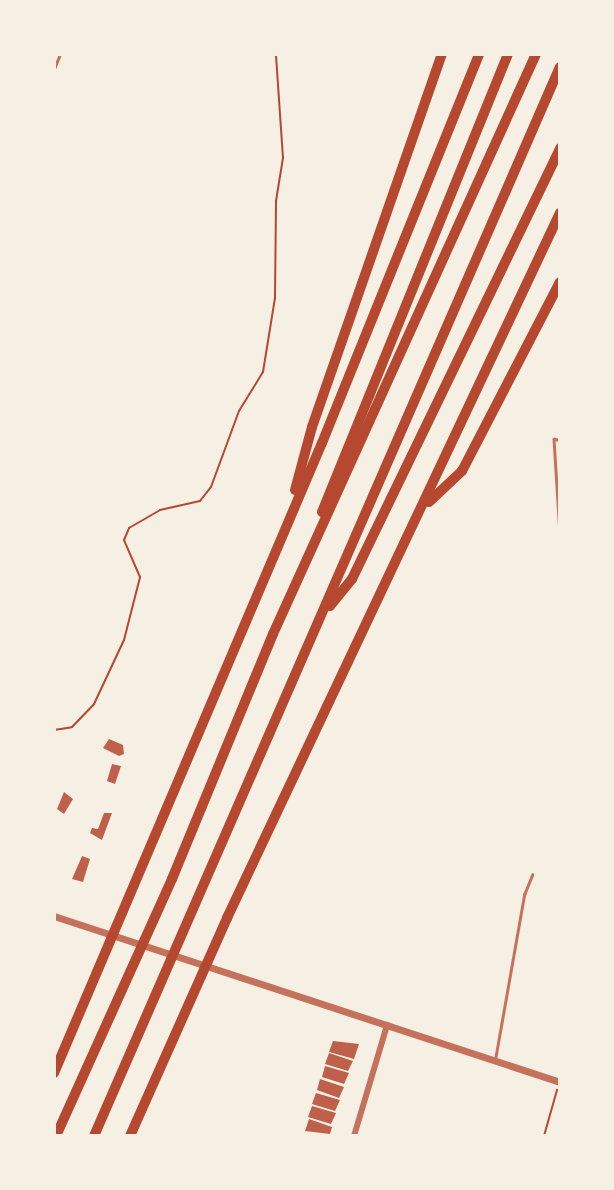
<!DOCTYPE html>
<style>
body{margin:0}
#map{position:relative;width:614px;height:1190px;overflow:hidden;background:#f6efe4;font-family:Helvetica,sans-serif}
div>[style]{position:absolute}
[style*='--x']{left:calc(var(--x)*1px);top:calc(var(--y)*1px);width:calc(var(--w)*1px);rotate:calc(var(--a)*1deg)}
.building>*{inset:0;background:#bf614a}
.path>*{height:2px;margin:-1px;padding:0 1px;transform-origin:1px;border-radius:1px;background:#b5482f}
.service>*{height:2.5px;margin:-1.25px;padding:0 1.25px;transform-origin:1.25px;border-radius:1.25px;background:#c5725c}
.minor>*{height:6px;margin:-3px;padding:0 3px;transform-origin:3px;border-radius:3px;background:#c5725c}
.tertiary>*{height:7px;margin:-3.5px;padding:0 3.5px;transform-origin:3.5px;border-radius:3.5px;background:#c5725c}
.motorway>*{height:10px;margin:-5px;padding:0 5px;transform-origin:5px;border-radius:5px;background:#b5482f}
span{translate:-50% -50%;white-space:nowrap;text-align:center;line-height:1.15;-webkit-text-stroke:7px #f6efe4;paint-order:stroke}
.frame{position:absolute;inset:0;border:56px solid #f6efe4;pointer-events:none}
</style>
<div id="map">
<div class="building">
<i style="clip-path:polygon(109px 739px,123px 745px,124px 754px,119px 756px,103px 748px)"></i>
<i style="clip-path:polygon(112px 764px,121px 766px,115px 784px,107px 781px)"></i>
<i style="clip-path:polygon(64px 792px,73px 799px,64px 814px,57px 809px)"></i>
<i style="clip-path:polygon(104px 813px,112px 813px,102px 840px,90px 833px,92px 828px,98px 829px)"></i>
<i style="clip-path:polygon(82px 856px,90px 859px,83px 882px,72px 879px)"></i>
<i style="clip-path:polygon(333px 1041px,359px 1044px,354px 1059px,329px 1052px)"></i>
<i style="clip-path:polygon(329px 1053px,353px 1061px,348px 1071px,325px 1064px)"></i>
<i style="clip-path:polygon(325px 1066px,349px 1073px,344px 1084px,322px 1077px)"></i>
<i style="clip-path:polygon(320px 1079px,344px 1087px,339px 1098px,317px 1090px)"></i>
<i style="clip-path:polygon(316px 1093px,340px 1100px,335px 1111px,312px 1104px)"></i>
<i style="clip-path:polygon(312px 1106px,336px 1113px,331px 1124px,308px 1117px)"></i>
<i style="clip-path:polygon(309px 1119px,332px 1127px,330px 1134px,305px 1131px)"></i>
</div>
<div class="path">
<i style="--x:54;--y:730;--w:18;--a:-9"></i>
<i style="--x:72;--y:727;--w:32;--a:-46"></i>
<i style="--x:94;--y:704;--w:71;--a:-64.9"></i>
<i style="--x:124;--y:640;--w:65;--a:-75.7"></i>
<i style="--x:140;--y:577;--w:40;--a:-113.4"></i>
<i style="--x:124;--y:540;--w:13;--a:-67"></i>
<i style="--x:129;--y:528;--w:36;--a:-30"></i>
<i style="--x:160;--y:510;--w:41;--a:-12.7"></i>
<i style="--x:200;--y:501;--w:18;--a:-52"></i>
<i style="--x:211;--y:487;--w:81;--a:-69.8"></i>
<i style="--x:239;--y:411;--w:46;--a:-58.4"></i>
<i style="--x:263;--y:372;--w:75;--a:-80.8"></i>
<i style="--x:275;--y:298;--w:97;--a:-89.4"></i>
<i style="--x:276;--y:201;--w:44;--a:-80.8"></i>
<i style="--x:283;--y:158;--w:104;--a:-93.9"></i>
<i style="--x:544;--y:1136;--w:48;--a:-74.2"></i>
</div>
<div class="service">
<i style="--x:54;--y:69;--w:16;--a:-68"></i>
<i style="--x:560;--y:441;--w:6;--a:-162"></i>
<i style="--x:554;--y:439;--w:95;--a:86.4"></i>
<i style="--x:495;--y:1060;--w:168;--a:-80"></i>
<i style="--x:524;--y:895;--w:22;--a:-68"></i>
</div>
<div class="minor">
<i style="--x:354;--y:1136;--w:116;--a:-73.4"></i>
</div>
<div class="tertiary">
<i style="--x:54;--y:916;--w:533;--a:18.16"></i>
</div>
<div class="motorway">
<i style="--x:295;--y:490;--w:65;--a:-74.9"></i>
<i style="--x:312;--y:427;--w:395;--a:-70.8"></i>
<i style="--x:429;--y:502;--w:45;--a:-43.2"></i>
<i style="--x:462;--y:471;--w:213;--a:-62.6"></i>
<i style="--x:322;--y:512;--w:494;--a:-67.9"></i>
<i style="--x:330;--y:606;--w:35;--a:-51"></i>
<i style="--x:352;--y:579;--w:479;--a:-64.2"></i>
<i style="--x:54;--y:1073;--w:685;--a:-66.96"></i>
<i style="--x:322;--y:443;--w:419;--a:-68"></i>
<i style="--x:56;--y:1136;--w:282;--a:-65.7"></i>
<i style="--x:172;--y:879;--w:265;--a:-67.6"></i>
<i style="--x:273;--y:634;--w:637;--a:-65.61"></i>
<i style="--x:94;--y:1136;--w:1166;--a:-66.45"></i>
<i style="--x:130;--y:1136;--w:239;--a:-66"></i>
<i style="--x:227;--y:918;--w:780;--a:-64.72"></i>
</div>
<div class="frame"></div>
</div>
